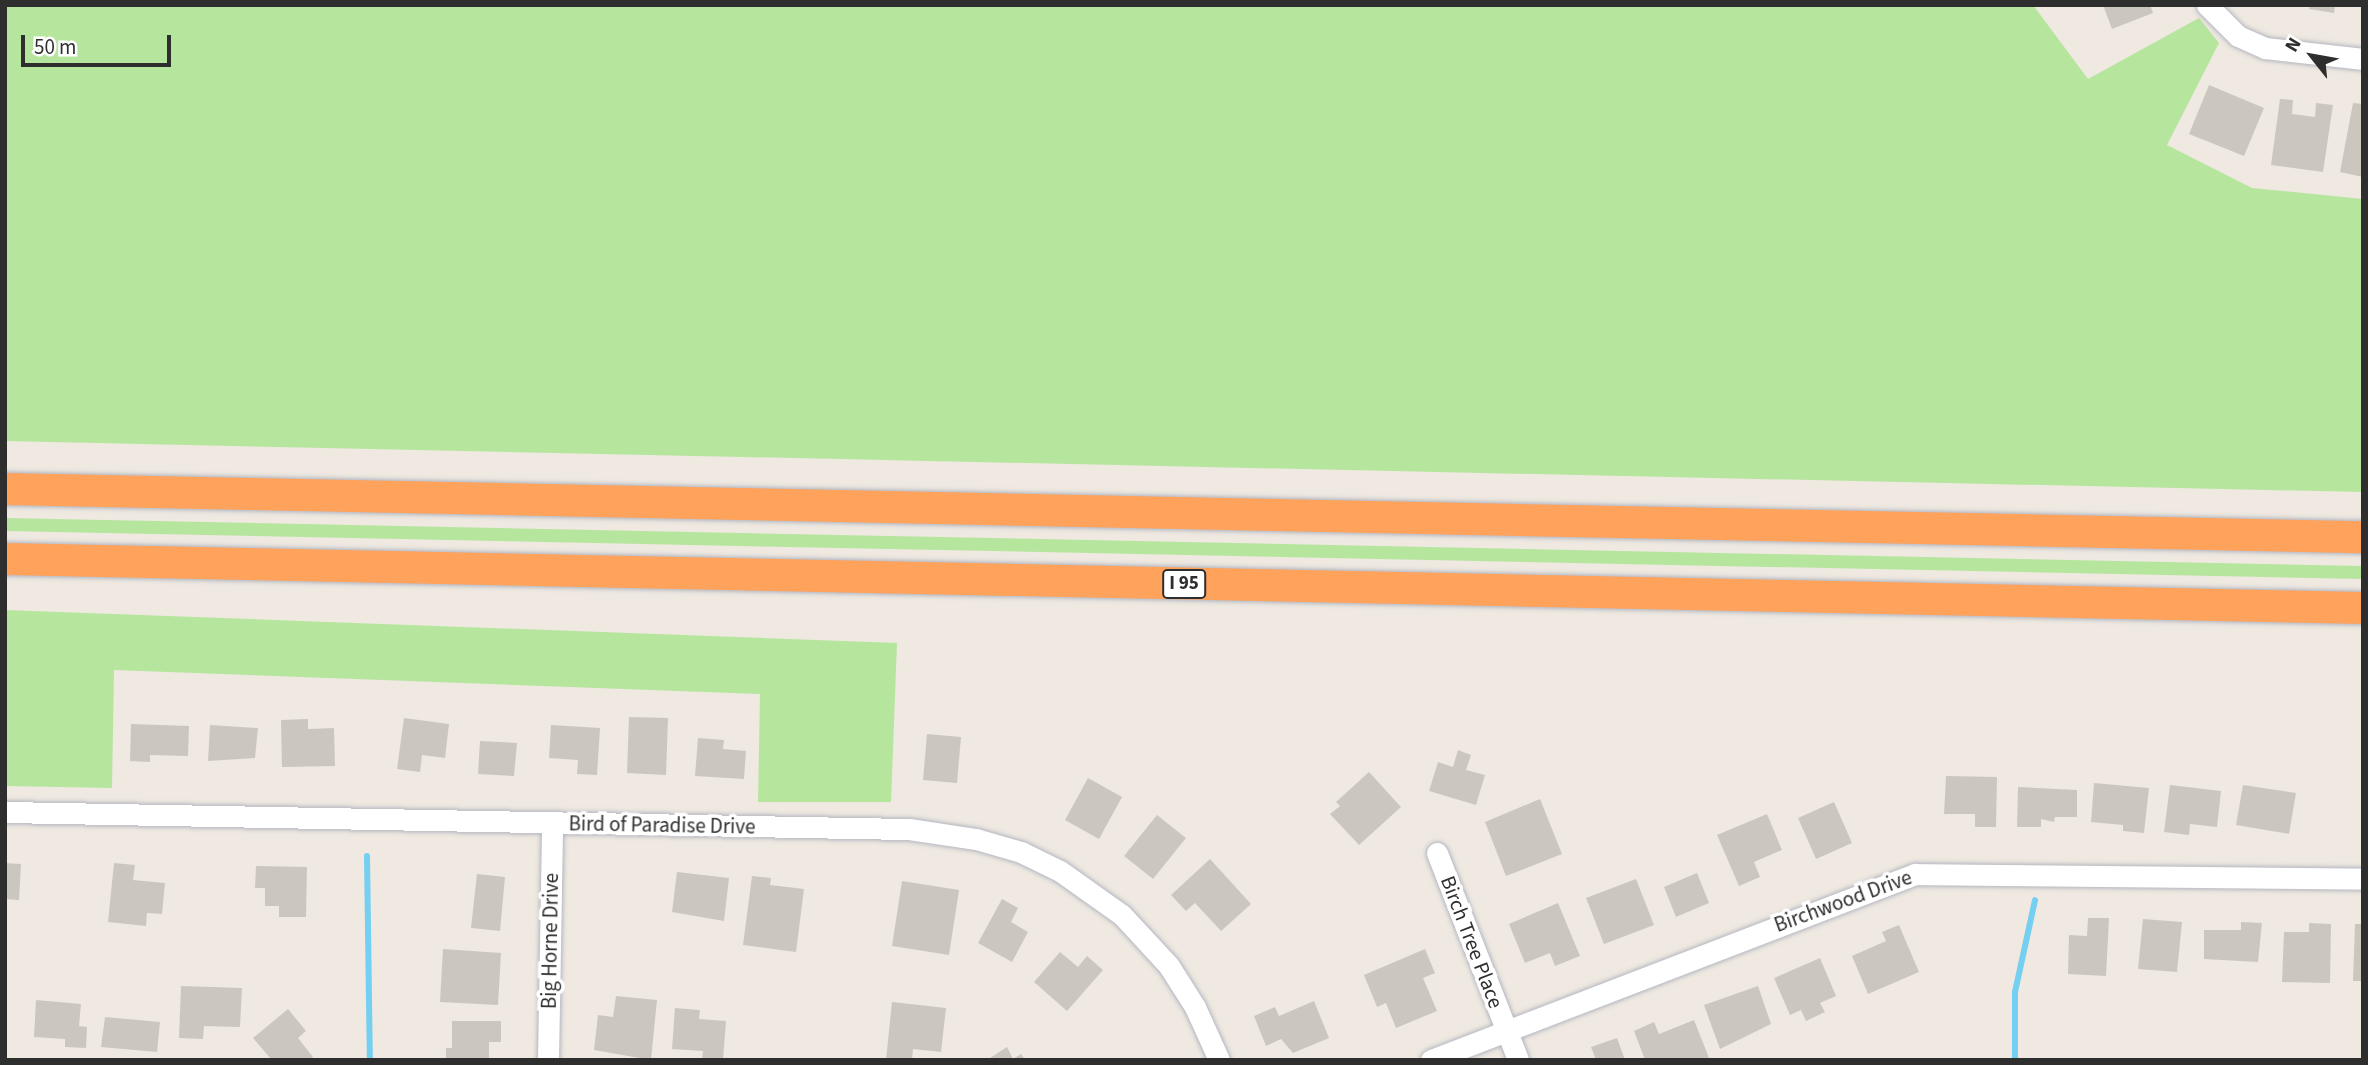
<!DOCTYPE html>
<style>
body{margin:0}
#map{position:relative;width:2368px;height:1065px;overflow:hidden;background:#efe9e1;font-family:"Source Sans 3",sans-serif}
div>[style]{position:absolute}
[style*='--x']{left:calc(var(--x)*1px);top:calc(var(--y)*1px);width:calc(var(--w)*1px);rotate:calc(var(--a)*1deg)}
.green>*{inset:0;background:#b6e59e}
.stream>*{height:6px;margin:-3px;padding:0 3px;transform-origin:3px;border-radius:3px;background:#75cff0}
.building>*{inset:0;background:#cbc7bf}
.roads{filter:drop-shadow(0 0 2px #b4b7c1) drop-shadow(0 0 2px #b4b7c1)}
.minor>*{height:21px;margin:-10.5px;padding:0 10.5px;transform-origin:10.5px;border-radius:10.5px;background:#fff}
.highway>*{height:32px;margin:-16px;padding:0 16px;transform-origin:16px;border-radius:16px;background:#ffa35c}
span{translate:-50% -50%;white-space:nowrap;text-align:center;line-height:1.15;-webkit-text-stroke:7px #fff;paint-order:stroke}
.shield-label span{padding:2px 5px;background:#fff;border:2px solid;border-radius:5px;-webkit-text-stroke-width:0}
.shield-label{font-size:19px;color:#2e2e2e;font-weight:700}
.street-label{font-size:21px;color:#2e2e2e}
.frame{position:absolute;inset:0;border:7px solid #2e2e2e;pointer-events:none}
.north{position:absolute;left:2277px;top:21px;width:70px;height:70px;-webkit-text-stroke:5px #fff;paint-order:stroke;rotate:301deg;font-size:19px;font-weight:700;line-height:28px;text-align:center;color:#2e2e2e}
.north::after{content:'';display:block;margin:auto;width:24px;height:32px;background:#2e2e2e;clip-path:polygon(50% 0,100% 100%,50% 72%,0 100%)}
.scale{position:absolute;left:21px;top:35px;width:150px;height:32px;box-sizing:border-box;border:4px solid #2e2e2e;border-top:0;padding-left:9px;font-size:21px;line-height:24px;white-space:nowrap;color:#2e2e2e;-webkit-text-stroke:5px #fff;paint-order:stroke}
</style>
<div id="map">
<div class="green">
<i style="clip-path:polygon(5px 5px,2033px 5px,2088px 79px,2199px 18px,2219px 43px,2167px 145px,2252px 188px,2363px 199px,2363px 492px,5px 441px)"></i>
<i style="clip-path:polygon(5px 518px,2363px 566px,2363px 579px,5px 531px)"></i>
<i style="clip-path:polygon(5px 610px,897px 643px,891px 802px,758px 802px,760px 694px,114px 670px,112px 788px,5px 786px)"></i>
</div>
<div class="stream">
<i style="--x:367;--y:856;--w:204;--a:89.2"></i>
<i style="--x:2015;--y:1060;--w:68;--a:-90"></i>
<i style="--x:2015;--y:992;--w:94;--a:-77.7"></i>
</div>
<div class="building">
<i style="clip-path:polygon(2103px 5px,2150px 5px,2153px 13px,2112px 29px)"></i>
<i style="clip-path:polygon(2310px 5px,2335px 5px,2334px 13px,2309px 9px)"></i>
<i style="clip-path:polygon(2209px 85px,2264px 108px,2244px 156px,2189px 134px)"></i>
<i style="clip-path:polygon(2280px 99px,2293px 100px,2292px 114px,2315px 117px,2316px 103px,2333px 105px,2323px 172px,2271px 165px)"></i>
<i style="clip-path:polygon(2353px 103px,2363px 104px,2363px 177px,2340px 172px)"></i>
<i style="clip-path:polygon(629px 717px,668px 718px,666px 775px,627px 773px)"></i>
<i style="clip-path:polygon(404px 718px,449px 724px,445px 758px,422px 755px,420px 772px,397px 769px)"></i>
<i style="clip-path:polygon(308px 719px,308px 729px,334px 728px,335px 766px,282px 767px,281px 720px)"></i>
<i style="clip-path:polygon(131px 724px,189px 726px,188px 756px,150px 755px,150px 762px,130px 761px)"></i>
<i style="clip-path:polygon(210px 725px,258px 728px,255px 758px,208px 761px)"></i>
<i style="clip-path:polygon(551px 725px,600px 728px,597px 775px,577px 774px,578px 760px,549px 758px)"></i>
<i style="clip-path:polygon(927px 734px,961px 737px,957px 783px,923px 780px)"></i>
<i style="clip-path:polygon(698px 738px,724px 740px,723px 749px,746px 751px,744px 779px,695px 776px)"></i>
<i style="clip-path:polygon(480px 741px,517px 743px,514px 776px,478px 774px)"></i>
<i style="clip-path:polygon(1458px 750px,1471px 755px,1466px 770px,1485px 775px,1476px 805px,1429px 791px,1438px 762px,1453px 767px)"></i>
<i style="clip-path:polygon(1369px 772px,1401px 807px,1359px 845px,1330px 814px,1340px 806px,1336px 802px)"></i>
<i style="clip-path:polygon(1946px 776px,1997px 777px,1996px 827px,1975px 827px,1975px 814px,1944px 814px)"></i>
<i style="clip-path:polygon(1088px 778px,1122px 797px,1099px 839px,1065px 820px)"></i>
<i style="clip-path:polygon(2094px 783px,2149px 788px,2144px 833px,2123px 831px,2123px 825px,2091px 822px)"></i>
<i style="clip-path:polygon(2170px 785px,2221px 791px,2217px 827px,2190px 824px,2189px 835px,2164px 832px)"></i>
<i style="clip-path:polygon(2243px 785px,2296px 793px,2289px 834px,2236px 825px)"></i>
<i style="clip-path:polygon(2018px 787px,2077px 790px,2077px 817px,2055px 817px,2054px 822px,2041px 819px,2041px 827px,2017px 827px)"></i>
<i style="clip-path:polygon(1540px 799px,1562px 854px,1506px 876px,1485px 822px)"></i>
<i style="clip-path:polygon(1834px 802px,1852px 843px,1816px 859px,1798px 818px)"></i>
<i style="clip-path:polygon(1767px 814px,1782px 850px,1754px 862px,1760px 877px,1739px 886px,1717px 835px)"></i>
<i style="clip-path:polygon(1157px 815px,1186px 838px,1153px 879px,1124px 856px)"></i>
<i style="clip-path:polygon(1210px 859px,1251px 904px,1221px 931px,1195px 903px,1186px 911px,1171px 895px)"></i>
<i style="clip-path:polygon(5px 863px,21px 864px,19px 900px,5px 899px)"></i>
<i style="clip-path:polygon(114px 863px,135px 865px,133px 880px,165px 883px,162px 914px,147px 913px,146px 926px,108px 922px)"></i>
<i style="clip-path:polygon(256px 866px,307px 867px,306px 917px,279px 917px,279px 906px,265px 906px,265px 888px,255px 888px)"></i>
<i style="clip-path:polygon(677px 872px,729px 878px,724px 921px,672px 912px)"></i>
<i style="clip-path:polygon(1697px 873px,1709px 903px,1676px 917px,1664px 887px)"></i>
<i style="clip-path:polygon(477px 874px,505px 877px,500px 931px,471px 928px)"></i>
<i style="clip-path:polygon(752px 876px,771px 878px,770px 885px,804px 889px,796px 952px,743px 945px)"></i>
<i style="clip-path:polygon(1636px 879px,1654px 925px,1604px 944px,1586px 898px)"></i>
<i style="clip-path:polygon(902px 881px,959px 890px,949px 955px,892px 946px)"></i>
<i style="clip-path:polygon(1002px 899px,1018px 908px,1011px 922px,1028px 932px,1012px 962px,978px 943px)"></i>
<i style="clip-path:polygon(1558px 903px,1580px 956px,1555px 966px,1550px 953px,1525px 963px,1509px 924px)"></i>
<i style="clip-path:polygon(2088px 918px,2109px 918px,2106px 976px,2068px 974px,2069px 935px,2087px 936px)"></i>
<i style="clip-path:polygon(2143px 919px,2182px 922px,2177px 972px,2138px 969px)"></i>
<i style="clip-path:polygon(2241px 922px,2262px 923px,2258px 962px,2204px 959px,2204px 930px,2241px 930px)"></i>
<i style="clip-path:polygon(2309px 923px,2331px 924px,2330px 983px,2282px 982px,2284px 932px,2309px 932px)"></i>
<i style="clip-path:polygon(2355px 924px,2363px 924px,2363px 981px,2353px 981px)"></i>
<i style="clip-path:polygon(1899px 925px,1919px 972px,1868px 994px,1852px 956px,1886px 941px,1882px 932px)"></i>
<i style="clip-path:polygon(443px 949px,501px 953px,498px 1005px,440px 1002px)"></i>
<i style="clip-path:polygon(1425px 949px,1435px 973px,1423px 978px,1437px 1011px,1396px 1028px,1386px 1003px,1377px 1007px,1364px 975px)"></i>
<i style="clip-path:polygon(1060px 952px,1078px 967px,1087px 956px,1103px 970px,1067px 1011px,1034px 982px)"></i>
<i style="clip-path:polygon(1820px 958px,1836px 996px,1820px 1003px,1825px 1012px,1806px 1021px,1801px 1010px,1790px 1015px,1774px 978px)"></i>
<i style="clip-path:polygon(181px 986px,242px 988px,240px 1027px,204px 1026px,203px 1039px,179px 1038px)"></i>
<i style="clip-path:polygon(1758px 986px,1771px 1024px,1720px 1049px,1704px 1005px)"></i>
<i style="clip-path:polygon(616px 996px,657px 1000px,651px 1060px,594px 1050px,598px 1015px,613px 1017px)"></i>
<i style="clip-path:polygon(36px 1000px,81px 1004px,79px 1026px,87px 1027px,86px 1048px,65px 1047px,65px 1039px,34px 1037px)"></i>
<i style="clip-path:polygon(1314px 1001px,1329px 1038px,1293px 1053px,1281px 1039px,1266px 1046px,1254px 1016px,1275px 1007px,1279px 1016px)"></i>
<i style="clip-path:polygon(892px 1002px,946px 1008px,941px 1052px,913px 1049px,912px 1060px,886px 1060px)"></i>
<i style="clip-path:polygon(675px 1008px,700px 1010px,699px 1019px,726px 1021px,723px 1060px,702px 1060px,703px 1051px,672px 1049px)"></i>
<i style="clip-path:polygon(288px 1009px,306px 1031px,298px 1038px,313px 1057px,310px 1060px,272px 1060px,253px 1038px)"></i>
<i style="clip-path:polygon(105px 1017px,160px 1022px,157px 1052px,101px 1047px)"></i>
<i style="clip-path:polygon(1694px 1020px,1709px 1058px,1645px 1060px,1634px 1031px,1654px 1022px,1659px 1034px)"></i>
<i style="clip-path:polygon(452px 1021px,501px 1021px,501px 1042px,489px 1042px,489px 1060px,446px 1060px,446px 1048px,452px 1048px)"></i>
<i style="clip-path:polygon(1617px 1038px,1625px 1060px,1596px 1060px,1591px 1047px)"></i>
<i style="clip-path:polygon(1007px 1047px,1013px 1059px,1021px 1054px,1025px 1060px,987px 1060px)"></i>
</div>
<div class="roads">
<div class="minor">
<i style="--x:2207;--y:5;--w:44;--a:45"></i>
<i style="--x:2238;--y:36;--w:30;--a:24"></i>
<i style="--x:2265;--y:48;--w:99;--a:6.4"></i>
<i style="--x:5;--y:812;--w:904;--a:1.08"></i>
<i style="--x:909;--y:829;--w:68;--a:8.5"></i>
<i style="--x:976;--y:839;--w:47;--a:16.1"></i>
<i style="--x:1021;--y:852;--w:43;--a:26"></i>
<i style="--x:1060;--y:871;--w:76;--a:35.4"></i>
<i style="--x:1122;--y:915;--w:69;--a:47.3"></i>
<i style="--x:1169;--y:966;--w:49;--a:57.6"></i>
<i style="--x:1195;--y:1007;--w:58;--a:65.6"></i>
<i style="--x:1437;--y:853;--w:222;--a:68.6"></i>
<i style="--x:548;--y:1060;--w:237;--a:-89"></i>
<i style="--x:1431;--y:1060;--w:519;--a:-21.02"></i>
<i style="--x:1915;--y:874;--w:448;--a:0.6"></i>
</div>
<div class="highway">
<i style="--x:5;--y:489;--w:2358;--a:1.17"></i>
<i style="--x:5;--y:559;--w:2359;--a:1.19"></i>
</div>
</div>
<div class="shield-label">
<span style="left:1184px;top:584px">I 95</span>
</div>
<div class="street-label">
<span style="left:662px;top:825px;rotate:1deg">Bird of Paradise Drive</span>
<span style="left:1843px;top:901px;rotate:-20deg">Birchwood Drive</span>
<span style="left:550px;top:941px;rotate:-89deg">Big Horne Drive</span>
<span style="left:1472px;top:942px;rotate:69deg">Birch Tree Place</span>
</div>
<div class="frame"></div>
<div class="north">N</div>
<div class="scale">50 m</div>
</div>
